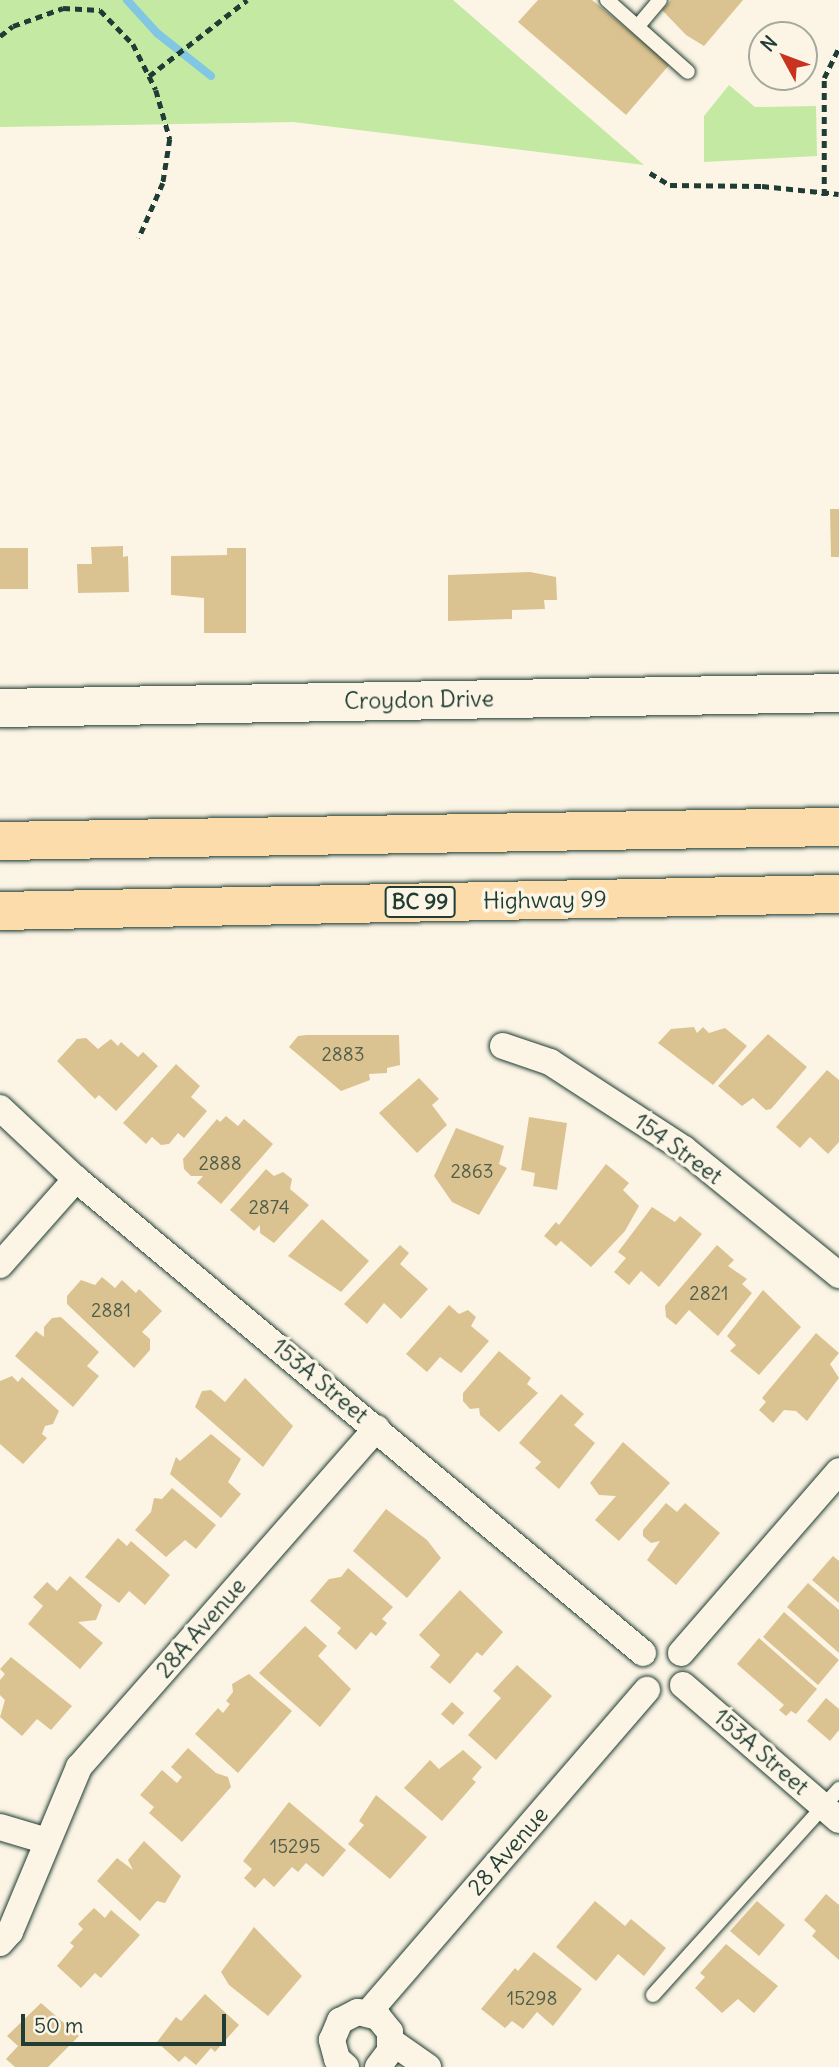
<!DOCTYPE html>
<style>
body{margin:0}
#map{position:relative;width:839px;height:2067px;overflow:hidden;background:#fcf5e5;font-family:Delius,sans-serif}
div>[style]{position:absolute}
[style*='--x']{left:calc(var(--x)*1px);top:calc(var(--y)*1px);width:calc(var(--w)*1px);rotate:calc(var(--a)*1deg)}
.green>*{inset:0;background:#c4e9a3}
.stream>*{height:8px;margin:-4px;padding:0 4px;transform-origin:4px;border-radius:4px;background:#81c6e2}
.building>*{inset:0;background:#dbc291}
.path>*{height:4.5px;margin-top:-2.25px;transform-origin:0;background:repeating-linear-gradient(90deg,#1f3d34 0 7px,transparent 0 12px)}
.roads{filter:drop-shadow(0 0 2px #1f3d34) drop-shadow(0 0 2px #1f3d34)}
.lane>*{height:14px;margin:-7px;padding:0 7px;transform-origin:7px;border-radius:7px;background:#fcf5e5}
.street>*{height:26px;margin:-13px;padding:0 13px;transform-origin:13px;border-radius:13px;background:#fcf5e5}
.secondary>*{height:38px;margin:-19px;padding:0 19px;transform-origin:19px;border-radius:19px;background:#fcf5e5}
.highway>*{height:38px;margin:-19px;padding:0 19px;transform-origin:19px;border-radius:19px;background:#fcdcab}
span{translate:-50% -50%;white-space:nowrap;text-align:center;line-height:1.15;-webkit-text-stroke:7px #fcf5e5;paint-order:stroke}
.number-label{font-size:19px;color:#4e5e4b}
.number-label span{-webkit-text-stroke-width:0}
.shield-label span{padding:2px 5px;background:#fcf5e5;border:2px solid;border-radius:5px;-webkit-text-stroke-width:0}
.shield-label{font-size:21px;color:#1f3d34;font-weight:700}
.street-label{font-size:23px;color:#1f3d34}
.north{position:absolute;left:748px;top:21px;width:70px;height:70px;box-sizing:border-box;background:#fcf5e5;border:2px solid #a4ab9e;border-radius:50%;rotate:311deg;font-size:19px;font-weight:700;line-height:28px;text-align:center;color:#1f3d34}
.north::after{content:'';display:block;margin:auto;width:24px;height:32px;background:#c8321e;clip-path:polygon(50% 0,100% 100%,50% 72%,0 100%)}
.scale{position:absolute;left:21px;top:2014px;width:205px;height:32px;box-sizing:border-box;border:4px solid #1f3d34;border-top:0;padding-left:9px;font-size:21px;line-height:24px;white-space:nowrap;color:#1f3d34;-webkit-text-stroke:5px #fcf5e5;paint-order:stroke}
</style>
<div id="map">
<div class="green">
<i style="clip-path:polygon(0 0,453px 0,644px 165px,293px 122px,0 127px)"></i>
<i style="clip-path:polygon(729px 85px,755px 107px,816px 106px,817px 156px,704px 162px,704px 116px)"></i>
</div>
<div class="stream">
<i style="--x:127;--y:0;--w:45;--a:47.7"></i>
<i style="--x:157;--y:33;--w:69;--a:38.5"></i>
</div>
<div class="building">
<i style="clip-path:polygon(538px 0,592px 0,670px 64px,626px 115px,518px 22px)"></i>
<i style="clip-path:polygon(671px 0,743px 0,704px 46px,686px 35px,662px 10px)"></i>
<i style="clip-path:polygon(830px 509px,839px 509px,839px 557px,831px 557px)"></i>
<i style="clip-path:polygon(123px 546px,123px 557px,128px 556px,129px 592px,78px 593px,77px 564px,92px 564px,91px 547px)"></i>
<i style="clip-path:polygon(0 548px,28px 548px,28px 589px,0 589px)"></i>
<i style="clip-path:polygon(227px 548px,246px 548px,246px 633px,204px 633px,204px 598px,171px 595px,171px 556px,227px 555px)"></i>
<i style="clip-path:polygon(530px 572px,556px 577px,557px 600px,544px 600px,545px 609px,512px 610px,512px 619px,448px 621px,448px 575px)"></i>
<i style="clip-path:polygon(694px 1027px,697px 1033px,703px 1027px,709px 1033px,725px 1028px,747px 1046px,713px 1085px,658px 1043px,671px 1029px)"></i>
<i style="clip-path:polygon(768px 1034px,807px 1067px,771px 1109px,766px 1110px,753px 1098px,742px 1106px,718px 1086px)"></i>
<i style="clip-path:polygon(307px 1035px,399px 1035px,400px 1065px,387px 1068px,387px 1073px,369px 1074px,370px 1080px,341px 1091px,289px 1047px,298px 1036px)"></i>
<i style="clip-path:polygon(86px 1038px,98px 1049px,111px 1039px,118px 1046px,121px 1042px,138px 1057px,143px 1052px,158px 1066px,116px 1111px,99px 1095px,95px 1099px,57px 1061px,77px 1039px)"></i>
<i style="clip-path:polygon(176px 1064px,200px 1086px,191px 1097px,207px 1111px,184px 1138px,178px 1133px,169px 1144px,161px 1145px,152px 1137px,146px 1144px,123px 1123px)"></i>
<i style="clip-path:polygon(827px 1070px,839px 1080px,839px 1142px,828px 1154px,810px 1137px,800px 1148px,776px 1127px)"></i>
<i style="clip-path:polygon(419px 1078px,439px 1099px,432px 1105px,447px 1125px,417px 1153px,379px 1113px)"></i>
<i style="clip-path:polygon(226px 1116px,238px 1126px,244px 1119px,273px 1144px,221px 1204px,197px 1183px,203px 1176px,191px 1176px,184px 1169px,183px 1159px,217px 1119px,220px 1122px)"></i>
<i style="clip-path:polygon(529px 1117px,567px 1123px,557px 1190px,533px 1186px,535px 1173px,521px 1170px)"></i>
<i style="clip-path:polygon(456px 1128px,504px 1146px,499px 1164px,507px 1168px,479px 1215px,452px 1202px,434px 1176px)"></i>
<i style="clip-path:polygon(606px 1164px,629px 1183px,623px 1190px,639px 1206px,625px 1231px,591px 1267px,561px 1241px,556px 1246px,544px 1236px,556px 1222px,559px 1225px)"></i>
<i style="clip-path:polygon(266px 1169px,274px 1176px,283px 1172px,292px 1179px,290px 1189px,309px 1205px,274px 1243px,260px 1233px,260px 1225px,254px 1231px,230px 1210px)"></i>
<i style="clip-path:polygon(652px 1207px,675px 1222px,680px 1216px,702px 1234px,659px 1287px,641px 1271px,629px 1285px,614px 1272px,626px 1258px,618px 1252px)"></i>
<i style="clip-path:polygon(322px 1219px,369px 1261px,341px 1292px,288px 1256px)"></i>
<i style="clip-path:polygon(400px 1245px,409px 1253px,400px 1264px,428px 1289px,401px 1319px,384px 1303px,367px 1324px,344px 1304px)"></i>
<i style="clip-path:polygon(717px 1245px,734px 1260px,728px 1266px,747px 1279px,742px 1284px,752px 1293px,718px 1336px,689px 1310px,676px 1325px,666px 1317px,665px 1306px)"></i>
<i style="clip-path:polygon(102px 1277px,115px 1288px,122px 1280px,136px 1293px,139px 1289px,162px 1311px,142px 1332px,150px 1339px,150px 1350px,134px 1368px,67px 1304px,67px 1296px,81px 1280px,95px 1285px)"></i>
<i style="clip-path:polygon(763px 1290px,801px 1327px,759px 1375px,730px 1351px,736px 1345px,727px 1336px)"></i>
<i style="clip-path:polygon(449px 1305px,459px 1314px,468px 1310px,476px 1317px,471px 1326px,489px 1341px,461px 1373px,440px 1357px,427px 1372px,406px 1354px)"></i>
<i style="clip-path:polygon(61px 1317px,99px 1352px,87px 1366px,99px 1376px,73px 1407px,15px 1356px,36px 1331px,44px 1337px,44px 1327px,52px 1318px)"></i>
<i style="clip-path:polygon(816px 1333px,839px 1353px,830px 1364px,839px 1378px,807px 1421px,796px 1411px,784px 1410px,773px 1423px,759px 1410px,766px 1402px,762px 1398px)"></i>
<i style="clip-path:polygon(499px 1351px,531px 1378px,527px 1384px,538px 1393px,499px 1432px,480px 1415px,479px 1408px,470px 1409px,463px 1401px,463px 1393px)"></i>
<i style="clip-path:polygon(12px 1376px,18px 1382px,22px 1377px,59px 1411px,53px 1424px,45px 1426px,42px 1434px,47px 1438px,23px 1464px,0 1444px,0 1381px)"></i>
<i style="clip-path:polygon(245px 1378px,293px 1426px,263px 1467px,195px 1407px,202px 1391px,211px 1390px,225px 1402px)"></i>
<i style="clip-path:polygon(561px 1394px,584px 1414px,574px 1425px,595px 1443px,559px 1489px,535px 1468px,541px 1462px,519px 1443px)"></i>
<i style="clip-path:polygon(211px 1434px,241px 1459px,228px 1482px,241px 1494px,221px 1518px,170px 1474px,176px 1457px,180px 1461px)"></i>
<i style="clip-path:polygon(623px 1442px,670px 1483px,619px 1541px,595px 1520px,616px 1496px,599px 1495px,590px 1483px)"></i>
<i style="clip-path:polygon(172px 1488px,216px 1525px,196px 1549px,185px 1540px,166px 1557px,135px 1530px,151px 1512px,154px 1498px,162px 1499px)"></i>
<i style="clip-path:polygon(666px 1503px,677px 1512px,685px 1503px,720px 1533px,676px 1585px,647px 1560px,660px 1541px,651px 1543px,643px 1536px,643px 1530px)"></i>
<i style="clip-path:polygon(386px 1509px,427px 1540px,441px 1558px,407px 1598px,353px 1551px)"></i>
<i style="clip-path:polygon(118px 1538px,127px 1546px,131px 1541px,170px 1575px,145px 1605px,129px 1591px,119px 1603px,85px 1577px)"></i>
<i style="clip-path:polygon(833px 1556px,839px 1561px,839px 1603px,812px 1580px)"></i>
<i style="clip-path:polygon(348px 1568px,393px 1607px,382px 1619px,387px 1623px,376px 1636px,371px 1632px,356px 1650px,337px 1633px,341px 1628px,310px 1601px,329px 1579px,341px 1577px)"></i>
<i style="clip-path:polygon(70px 1576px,102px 1605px,96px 1620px,78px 1622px,103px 1643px,80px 1669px,28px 1624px,43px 1606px,33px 1597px,47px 1582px,57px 1591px)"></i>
<i style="clip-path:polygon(808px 1583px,839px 1610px,839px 1653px,787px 1607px)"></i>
<i style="clip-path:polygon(460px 1590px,503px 1632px,482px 1656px,477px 1652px,450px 1684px,430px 1667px,440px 1655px,419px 1635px)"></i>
<i style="clip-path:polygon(784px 1612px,839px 1660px,818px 1685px,763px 1637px)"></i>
<i style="clip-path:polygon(305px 1626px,327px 1646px,318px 1656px,351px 1689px,320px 1727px,259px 1673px)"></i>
<i style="clip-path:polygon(759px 1638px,817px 1689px,796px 1714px,791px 1711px,786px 1716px,779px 1710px,784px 1705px,737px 1664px)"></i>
<i style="clip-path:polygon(11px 1657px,72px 1706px,51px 1730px,37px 1719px,22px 1736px,0 1717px,5px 1700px,0 1695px,0 1680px,5px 1674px,0 1669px)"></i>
<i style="clip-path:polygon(517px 1665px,552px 1696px,496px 1760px,468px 1735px,501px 1698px,493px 1691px)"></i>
<i style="clip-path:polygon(249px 1674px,292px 1711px,238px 1773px,195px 1734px,218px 1708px,223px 1713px,230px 1704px,226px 1701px,233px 1692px,232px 1684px)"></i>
<i style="clip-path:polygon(826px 1698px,839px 1709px,839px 1730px,830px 1741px,807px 1721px)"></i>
<i style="clip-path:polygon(452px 1702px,464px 1713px,453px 1725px,441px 1714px)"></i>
<i style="clip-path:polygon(188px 1748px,216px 1773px,228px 1777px,231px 1787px,182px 1842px,149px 1813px,154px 1807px,140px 1795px,162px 1770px,177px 1783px,182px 1777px,171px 1767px)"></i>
<i style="clip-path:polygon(463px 1750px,482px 1767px,472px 1779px,476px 1782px,442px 1821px,404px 1788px,430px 1760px,439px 1769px)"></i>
<i style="clip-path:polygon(376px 1795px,427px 1837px,390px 1879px,348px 1844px,364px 1825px,359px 1821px)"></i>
<i style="clip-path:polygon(289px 1802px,346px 1850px,323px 1877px,306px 1863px,298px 1872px,292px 1867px,274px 1887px,264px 1878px,255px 1888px,244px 1878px,252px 1869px,243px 1861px)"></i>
<i style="clip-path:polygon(144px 1841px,181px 1876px,165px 1903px,157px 1901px,140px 1921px,97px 1881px,117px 1858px,133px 1870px,128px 1860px)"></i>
<i style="clip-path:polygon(826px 1894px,839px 1905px,839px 1960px,812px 1936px,816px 1931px,804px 1920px)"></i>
<i style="clip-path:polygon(595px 1901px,625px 1926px,631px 1919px,666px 1948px,644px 1976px,618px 1954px,596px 1981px,556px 1947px)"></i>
<i style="clip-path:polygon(757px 1901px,785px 1925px,759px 1956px,730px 1931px)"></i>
<i style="clip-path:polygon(94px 1908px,105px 1918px,111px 1910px,140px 1935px,101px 1978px,95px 1973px,81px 1988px,57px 1966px,74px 1946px,70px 1943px,83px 1929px,78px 1924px)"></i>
<i style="clip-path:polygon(254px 1927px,302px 1976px,268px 2016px,229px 1985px,221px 1972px)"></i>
<i style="clip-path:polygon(726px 1944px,778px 1986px,754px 2013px,738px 1999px,722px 2013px,695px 1988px,705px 1977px,700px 1973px)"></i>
<i style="clip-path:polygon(534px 1952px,582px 1989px,553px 2026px,537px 2012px,523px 2029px,512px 2021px,505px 2028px,481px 2009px,515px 1968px,518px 1971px)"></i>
<i style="clip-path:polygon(205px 1994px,239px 2025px,215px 2052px,211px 2048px,196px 2065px,185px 2056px,179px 2062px,157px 2042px,176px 2017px,181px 2021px)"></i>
<i style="clip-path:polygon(41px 2003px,79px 2036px,48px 2067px,15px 2067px,6px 2059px,18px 2046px,7px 2036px)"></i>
</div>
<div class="path">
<i style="--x:0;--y:36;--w:16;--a:-38"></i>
<i style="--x:13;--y:26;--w:53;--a:-19.8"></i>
<i style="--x:63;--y:8;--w:37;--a:3"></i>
<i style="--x:100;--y:10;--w:47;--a:45.9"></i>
<i style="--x:133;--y:44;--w:51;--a:63.4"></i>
<i style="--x:156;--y:90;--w:51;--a:74.1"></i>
<i style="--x:170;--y:139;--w:45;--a:99"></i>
<i style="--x:163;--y:183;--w:60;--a:113.6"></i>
<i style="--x:149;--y:76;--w:124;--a:-37.8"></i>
<i style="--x:650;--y:173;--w:23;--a:31"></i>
<i style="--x:670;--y:185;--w:92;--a:0.6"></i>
<i style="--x:762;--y:186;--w:77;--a:5.9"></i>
<i style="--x:824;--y:196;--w:118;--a:-90"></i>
<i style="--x:824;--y:78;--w:34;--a:-64"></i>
</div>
<div class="roads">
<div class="lane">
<i style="--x:607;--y:0;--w:108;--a:41.6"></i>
<i style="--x:638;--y:26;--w:34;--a:-50"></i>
<i style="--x:653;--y:1995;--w:278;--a:-47.9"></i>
</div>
<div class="street">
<i style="--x:503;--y:1046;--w:50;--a:18.8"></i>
<i style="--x:550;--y:1062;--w:160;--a:33"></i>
<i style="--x:684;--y:1149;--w:200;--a:39.1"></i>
<i style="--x:0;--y:1108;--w:104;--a:43.1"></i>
<i style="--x:76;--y:1179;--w:739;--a:39.89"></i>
<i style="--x:0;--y:1265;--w:115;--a:-48.5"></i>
<i style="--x:681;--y:1653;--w:241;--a:-49"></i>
<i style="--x:683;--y:1685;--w:206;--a:40.9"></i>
<i style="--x:0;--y:1827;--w:49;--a:16.6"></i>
<i style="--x:0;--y:1943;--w:15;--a:-48"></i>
<i style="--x:10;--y:1932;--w:179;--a:-67.3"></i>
<i style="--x:79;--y:1767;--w:451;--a:-48.7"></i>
<i style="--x:368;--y:2013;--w:427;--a:-49.2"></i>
<i style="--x:392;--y:2042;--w:44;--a:34.8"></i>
<i style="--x:346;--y:2067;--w:12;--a:-138"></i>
<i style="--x:337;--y:2059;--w:20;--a:-105"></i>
<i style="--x:332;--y:2040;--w:21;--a:-67"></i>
<i style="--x:340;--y:2021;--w:20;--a:-27"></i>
<i style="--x:358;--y:2012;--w:21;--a:14"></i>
<i style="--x:378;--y:2017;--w:19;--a:51"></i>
<i style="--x:390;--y:2032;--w:19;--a:90"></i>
<i style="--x:390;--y:2051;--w:20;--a:127"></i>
</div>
<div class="secondary">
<i style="--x:0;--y:708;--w:839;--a:-1.02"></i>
</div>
<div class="highway">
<i style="--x:0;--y:841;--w:839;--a:-0.96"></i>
<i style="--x:0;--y:911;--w:839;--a:-1.16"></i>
</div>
</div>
<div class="number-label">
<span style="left:343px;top:1055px">2883</span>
<span style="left:220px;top:1164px">2888</span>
<span style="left:472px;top:1172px">2863</span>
<span style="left:269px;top:1208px">2874</span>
<span style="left:709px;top:1294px">2821</span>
<span style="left:111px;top:1311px">2881</span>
<span style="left:295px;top:1847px">15295</span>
<span style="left:532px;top:1999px">15298</span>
</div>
<div class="shield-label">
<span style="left:420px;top:902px">BC 99</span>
</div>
<div class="street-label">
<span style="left:419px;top:700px;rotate:-1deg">Croydon Drive</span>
<span style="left:545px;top:900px;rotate:-1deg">Highway 99</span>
<span style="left:678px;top:1149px;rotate:36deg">154 Street</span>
<span style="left:320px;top:1381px;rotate:40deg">153A Street</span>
<span style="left:201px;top:1628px;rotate:-49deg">28A Avenue</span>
<span style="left:761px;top:1752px;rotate:41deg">153A Street</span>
<span style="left:508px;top:1851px;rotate:-49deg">28 Avenue</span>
</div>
<div class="north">N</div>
<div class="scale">50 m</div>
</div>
